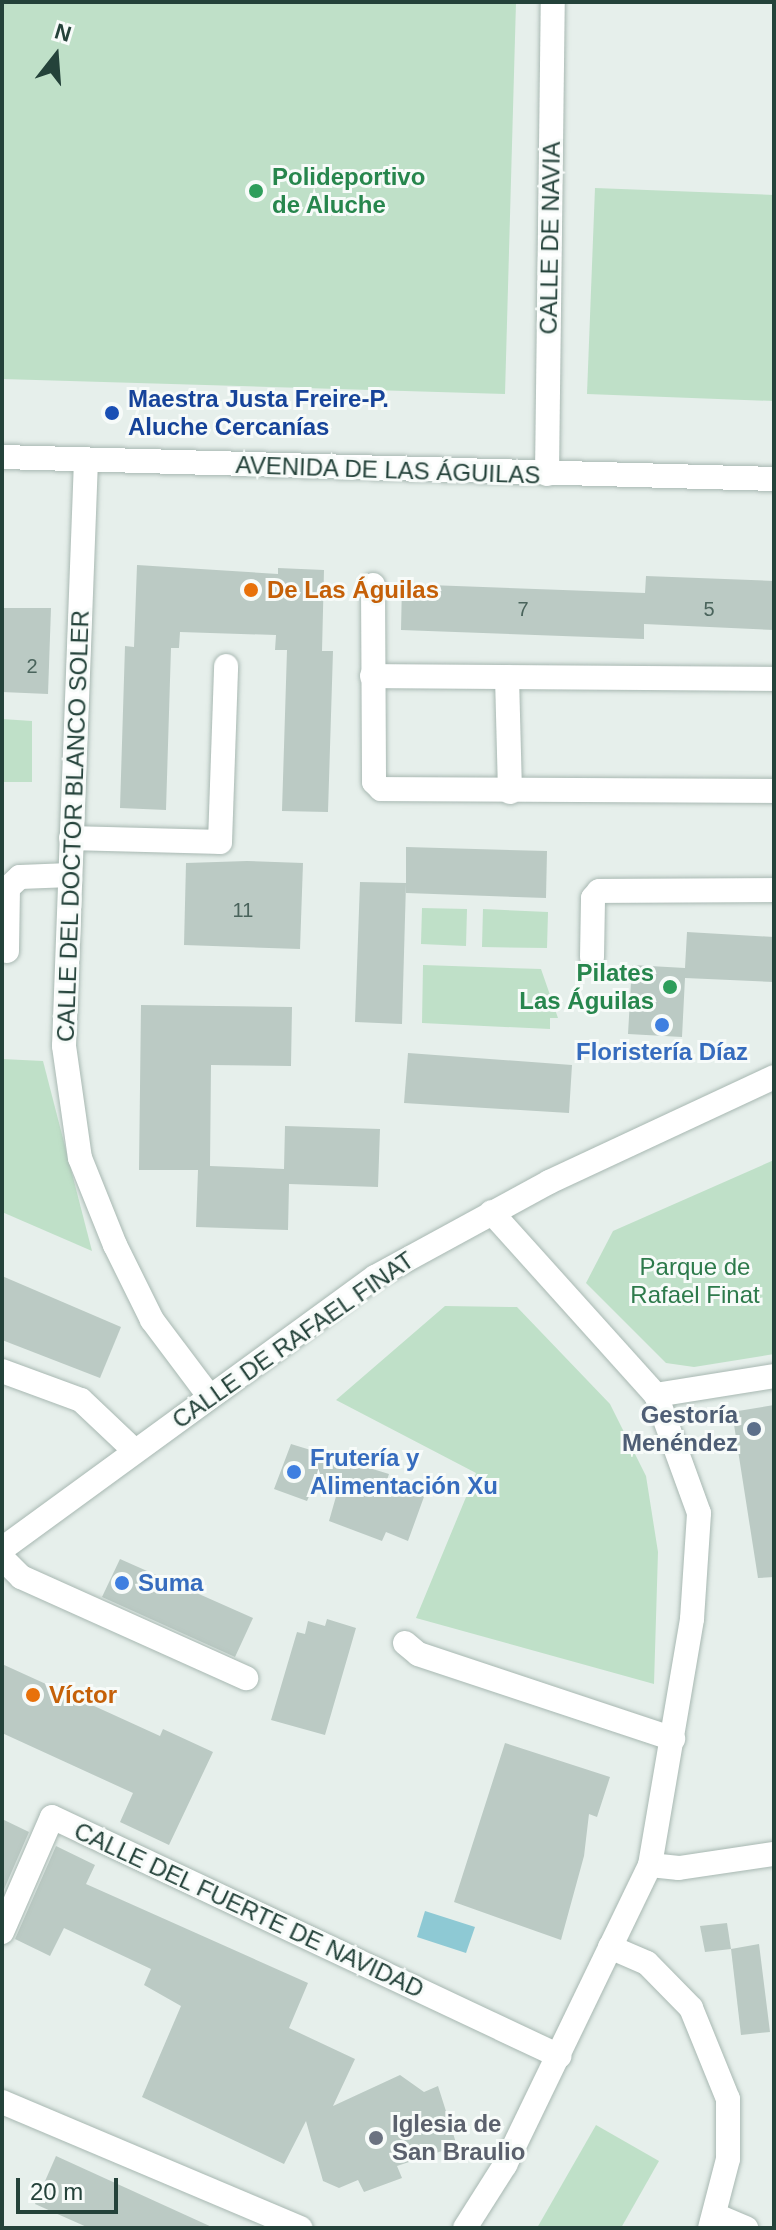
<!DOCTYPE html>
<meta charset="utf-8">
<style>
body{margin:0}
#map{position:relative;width:776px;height:2230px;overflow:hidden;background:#e6efeb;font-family:Arial,sans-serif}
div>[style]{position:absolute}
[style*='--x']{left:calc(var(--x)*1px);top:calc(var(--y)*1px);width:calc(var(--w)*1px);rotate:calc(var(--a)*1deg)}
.green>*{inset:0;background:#bfe0c8}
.water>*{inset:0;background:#8ec9d4}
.building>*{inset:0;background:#bbcac4}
.roads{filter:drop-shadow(0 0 2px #a8b8b2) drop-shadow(0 0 2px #a8b8b2)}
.minor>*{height:24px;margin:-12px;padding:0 12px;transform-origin:12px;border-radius:12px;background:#fff}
.dots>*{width:22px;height:22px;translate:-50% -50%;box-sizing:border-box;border:4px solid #f7fbf9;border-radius:50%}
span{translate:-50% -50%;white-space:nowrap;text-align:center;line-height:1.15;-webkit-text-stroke:6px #f7fbf9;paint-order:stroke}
.number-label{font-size:20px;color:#4a645c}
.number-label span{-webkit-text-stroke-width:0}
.leisure-label{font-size:24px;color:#27864d;font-weight:700}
.left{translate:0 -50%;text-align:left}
.right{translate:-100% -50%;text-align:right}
.street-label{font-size:24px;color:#24423a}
.transit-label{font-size:24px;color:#164399;font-weight:700}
.food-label{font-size:24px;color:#c56008;font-weight:700}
.shop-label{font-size:24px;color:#366cbe;font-weight:700}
.park-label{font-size:24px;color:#2d7a4b}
.service-label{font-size:24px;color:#4e5e75;font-weight:700}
.worship-label{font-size:24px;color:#5b616d;font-weight:700}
.frame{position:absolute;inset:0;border:4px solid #24423a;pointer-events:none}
.north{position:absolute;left:16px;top:16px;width:80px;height:80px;-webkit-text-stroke:6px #f7fbf9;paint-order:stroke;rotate:17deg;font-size:22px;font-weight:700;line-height:32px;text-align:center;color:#24423a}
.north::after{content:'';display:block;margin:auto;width:28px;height:36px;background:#24423a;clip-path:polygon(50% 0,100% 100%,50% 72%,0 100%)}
.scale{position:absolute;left:16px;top:2178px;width:102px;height:36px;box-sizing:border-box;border:4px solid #24423a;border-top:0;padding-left:10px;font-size:24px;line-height:28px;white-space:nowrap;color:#24423a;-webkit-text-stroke:6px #f7fbf9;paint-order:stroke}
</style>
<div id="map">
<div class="green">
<i style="clip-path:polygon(2px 2px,516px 2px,505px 394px,2px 379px)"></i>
<i style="clip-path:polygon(595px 188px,774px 195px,774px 401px,587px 394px)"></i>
<i style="clip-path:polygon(2px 719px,32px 721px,32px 782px,2px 782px)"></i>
<i style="clip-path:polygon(422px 908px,467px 909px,466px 946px,421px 944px)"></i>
<i style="clip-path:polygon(483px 909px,548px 912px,547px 948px,482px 947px)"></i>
<i style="clip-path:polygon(423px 965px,541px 969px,558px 1018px,550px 1018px,550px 1029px,422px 1023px)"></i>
<i style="clip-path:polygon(2px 1059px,43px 1061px,92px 1251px,2px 1212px)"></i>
<i style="clip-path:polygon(774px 1160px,774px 1354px,694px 1367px,666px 1363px,586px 1283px,613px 1231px)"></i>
<i style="clip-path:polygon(445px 1306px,517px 1307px,610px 1404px,646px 1476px,658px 1552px,654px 1684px,416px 1618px,476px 1473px,336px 1400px)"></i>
<i style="clip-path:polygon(596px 2125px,659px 2161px,621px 2228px,537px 2228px)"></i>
</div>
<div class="water">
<i style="clip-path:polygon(425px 1911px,475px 1927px,466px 1953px,417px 1937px)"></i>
</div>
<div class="building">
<i style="clip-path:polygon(137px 565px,278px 574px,278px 568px,324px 570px,322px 651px,333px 651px,328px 812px,282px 811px,287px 650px,275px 650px,276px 635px,180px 632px,179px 648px,171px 648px,166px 810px,120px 808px,125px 646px,134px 647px)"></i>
<i style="clip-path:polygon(646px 576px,774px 581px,774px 630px,644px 624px,644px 639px,401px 630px,402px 584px,645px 593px)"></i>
<i style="clip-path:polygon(2px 608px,51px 608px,48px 694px,2px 692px)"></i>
<i style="clip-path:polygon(406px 847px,547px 851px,546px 898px,406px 893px)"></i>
<i style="clip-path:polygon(247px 861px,303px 863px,300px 949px,184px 945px,186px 863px)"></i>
<i style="clip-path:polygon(360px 882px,406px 883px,402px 1024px,355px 1022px)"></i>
<i style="clip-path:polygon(687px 932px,774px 937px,774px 982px,685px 978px,682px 1037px,628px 1034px,632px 965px,685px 968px)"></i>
<i style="clip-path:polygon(141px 1005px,292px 1007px,291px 1066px,211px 1065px,210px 1166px,284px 1169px,285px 1126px,380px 1129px,378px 1187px,289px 1184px,288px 1230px,196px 1227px,198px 1170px,139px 1170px)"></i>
<i style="clip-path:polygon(408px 1053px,572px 1065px,569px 1113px,404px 1103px)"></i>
<i style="clip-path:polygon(2px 1276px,121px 1327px,100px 1378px,2px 1340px)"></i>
<i style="clip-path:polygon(774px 1405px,774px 1577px,758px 1578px,732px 1412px)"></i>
<i style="clip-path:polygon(291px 1444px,389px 1474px,387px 1480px,425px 1494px,408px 1541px,386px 1532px,382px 1541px,329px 1521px,337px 1493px,314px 1485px,307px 1501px,274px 1489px)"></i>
<i style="clip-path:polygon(120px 1559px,253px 1618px,235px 1657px,102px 1597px)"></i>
<i style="clip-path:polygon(327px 1619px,356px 1628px,325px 1735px,271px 1720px,297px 1632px,305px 1634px,308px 1621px,325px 1626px)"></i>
<i style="clip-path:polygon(2px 1664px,160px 1736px,163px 1729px,213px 1752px,169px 1845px,120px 1822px,133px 1793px,2px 1733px)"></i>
<i style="clip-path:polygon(505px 1743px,610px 1777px,597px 1817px,589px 1814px,584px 1856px,561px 1940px,454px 1902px)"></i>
<i style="clip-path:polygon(2px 1819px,29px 1832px,2px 1894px)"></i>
<i style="clip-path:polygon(56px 1846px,95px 1865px,86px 1884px,308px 1983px,289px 2028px,355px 2059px,333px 2106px,400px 2075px,424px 2092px,438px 2086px,457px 2146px,397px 2166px,402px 2178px,364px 2192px,358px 2180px,339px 2188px,323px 2181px,306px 2121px,284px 2164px,142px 2097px,181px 2006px,144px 1985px,151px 1969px,64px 1928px,50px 1956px,15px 1939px)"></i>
<i style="clip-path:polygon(727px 1923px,731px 1949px,705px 1952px,700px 1926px)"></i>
<i style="clip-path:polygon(759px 1944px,770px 2032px,741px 2035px,731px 1949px)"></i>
<i style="clip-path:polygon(56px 2156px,214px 2228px,89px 2228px,35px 2204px)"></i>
</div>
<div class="roads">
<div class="minor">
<i style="--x:2;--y:457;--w:772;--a:1.63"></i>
<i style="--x:86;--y:460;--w:586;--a:92.15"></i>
<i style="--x:64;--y:1046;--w:113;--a:81.9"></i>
<i style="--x:80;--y:1158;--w:94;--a:68.1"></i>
<i style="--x:115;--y:1245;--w:84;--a:63.7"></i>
<i style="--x:152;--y:1320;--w:95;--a:53.1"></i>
<i style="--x:547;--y:474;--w:472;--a:-89.3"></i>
<i style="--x:373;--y:585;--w:197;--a:89.7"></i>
<i style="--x:374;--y:782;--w:10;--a:45"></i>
<i style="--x:381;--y:789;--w:393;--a:0.3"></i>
<i style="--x:372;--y:676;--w:402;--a:0.4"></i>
<i style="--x:507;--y:677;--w:115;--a:88.5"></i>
<i style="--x:71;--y:838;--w:149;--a:1.5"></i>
<i style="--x:220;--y:842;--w:176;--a:-88"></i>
<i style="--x:7;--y:951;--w:63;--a:-89.1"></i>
<i style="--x:8;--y:888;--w:16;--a:-43"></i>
<i style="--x:20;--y:877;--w:50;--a:-2.3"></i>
<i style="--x:592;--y:957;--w:59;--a:-89"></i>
<i style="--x:593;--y:898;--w:9;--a:-49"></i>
<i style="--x:599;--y:891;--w:175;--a:-0.3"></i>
<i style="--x:2;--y:1371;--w:84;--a:20.2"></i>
<i style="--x:81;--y:1400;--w:74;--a:43.4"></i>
<i style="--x:656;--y:1395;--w:120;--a:-9.1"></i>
<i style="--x:2;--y:1549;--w:462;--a:-36.1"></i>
<i style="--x:375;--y:1277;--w:198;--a:-28.6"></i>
<i style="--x:549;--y:1182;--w:248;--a:-25"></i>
<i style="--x:2;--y:1558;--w:27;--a:45"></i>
<i style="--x:21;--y:1577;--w:247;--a:24.2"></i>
<i style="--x:405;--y:1643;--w:17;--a:40"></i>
<i style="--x:418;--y:1654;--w:269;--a:18.4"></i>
<i style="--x:650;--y:1865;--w:29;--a:6"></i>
<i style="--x:679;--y:1868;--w:96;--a:-8.4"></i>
<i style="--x:2;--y:1932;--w:125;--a:-66.5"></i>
<i style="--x:52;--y:1817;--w:561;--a:25.24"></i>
<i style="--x:610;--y:1947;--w:40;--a:23.4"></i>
<i style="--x:647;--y:1963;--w:63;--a:45.6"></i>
<i style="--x:691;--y:2008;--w:98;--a:67.9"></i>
<i style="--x:728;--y:2099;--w:60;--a:90"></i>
<i style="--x:728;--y:2159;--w:71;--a:104.6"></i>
<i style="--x:2;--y:2102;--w:324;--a:22.9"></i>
<i style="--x:715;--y:2215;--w:34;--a:23"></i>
<i style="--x:465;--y:2228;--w:75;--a:-57.6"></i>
<i style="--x:505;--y:2165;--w:333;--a:-64.2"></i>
<i style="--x:650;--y:1865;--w:250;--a:-80.3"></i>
<i style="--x:692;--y:1619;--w:106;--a:-86.2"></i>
<i style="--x:699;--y:1513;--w:126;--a:-110"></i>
<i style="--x:656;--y:1395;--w:246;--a:-132"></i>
</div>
</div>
<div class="dots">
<i style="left:256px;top:191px;background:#2e9e5b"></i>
<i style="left:112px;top:413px;background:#1a4fb4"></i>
<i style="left:251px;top:590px;background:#e8710a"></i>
<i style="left:670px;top:987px;background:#2e9e5b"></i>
<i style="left:662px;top:1025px;background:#3f7fe0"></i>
<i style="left:754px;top:1429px;background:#5c6f8a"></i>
<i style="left:294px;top:1472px;background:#3f7fe0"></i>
<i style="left:122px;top:1583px;background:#3f7fe0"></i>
<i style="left:33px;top:1695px;background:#e8710a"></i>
<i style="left:376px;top:2138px;background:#6b7280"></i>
</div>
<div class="number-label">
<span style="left:523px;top:609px">7</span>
<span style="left:709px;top:609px">5</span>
<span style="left:32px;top:666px">2</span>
<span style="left:243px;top:910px">11</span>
</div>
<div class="leisure-label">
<span class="left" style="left:272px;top:191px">Polideportivo<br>de Aluche</span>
<span class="right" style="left:654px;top:987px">Pilates<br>Las Águilas</span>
</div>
<div class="street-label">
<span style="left:550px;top:238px;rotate:-89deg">CALLE DE NAVIA</span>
<span style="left:388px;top:470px;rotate:2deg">AVENIDA DE LAS ÁGUILAS</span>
<span style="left:73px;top:826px;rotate:-88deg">CALLE DEL DOCTOR BLANCO SOLER</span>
<span style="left:293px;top:1340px;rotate:-35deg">CALLE DE RAFAEL FINAT</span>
<span style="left:249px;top:1910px;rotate:25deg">CALLE DEL FUERTE DE NAVIDAD</span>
</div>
<div class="transit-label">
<span class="left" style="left:128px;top:413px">Maestra Justa Freire-P.<br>Aluche Cercanías</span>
</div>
<div class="food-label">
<span class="left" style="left:267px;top:590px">De Las Águilas</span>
<span class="left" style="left:49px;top:1695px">Víctor</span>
</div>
<div class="shop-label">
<span style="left:662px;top:1052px">Floristería Díaz</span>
<span class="left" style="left:310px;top:1472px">Frutería y<br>Alimentación Xu</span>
<span class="left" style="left:138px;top:1583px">Suma</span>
</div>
<div class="park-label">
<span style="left:695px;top:1281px">Parque de<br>Rafael Finat</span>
</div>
<div class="service-label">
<span class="right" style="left:738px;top:1429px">Gestoría<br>Menéndez</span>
</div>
<div class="worship-label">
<span class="left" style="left:392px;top:2138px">Iglesia de<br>San Braulio</span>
</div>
<div class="frame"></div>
<div class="north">N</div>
<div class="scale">20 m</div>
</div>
